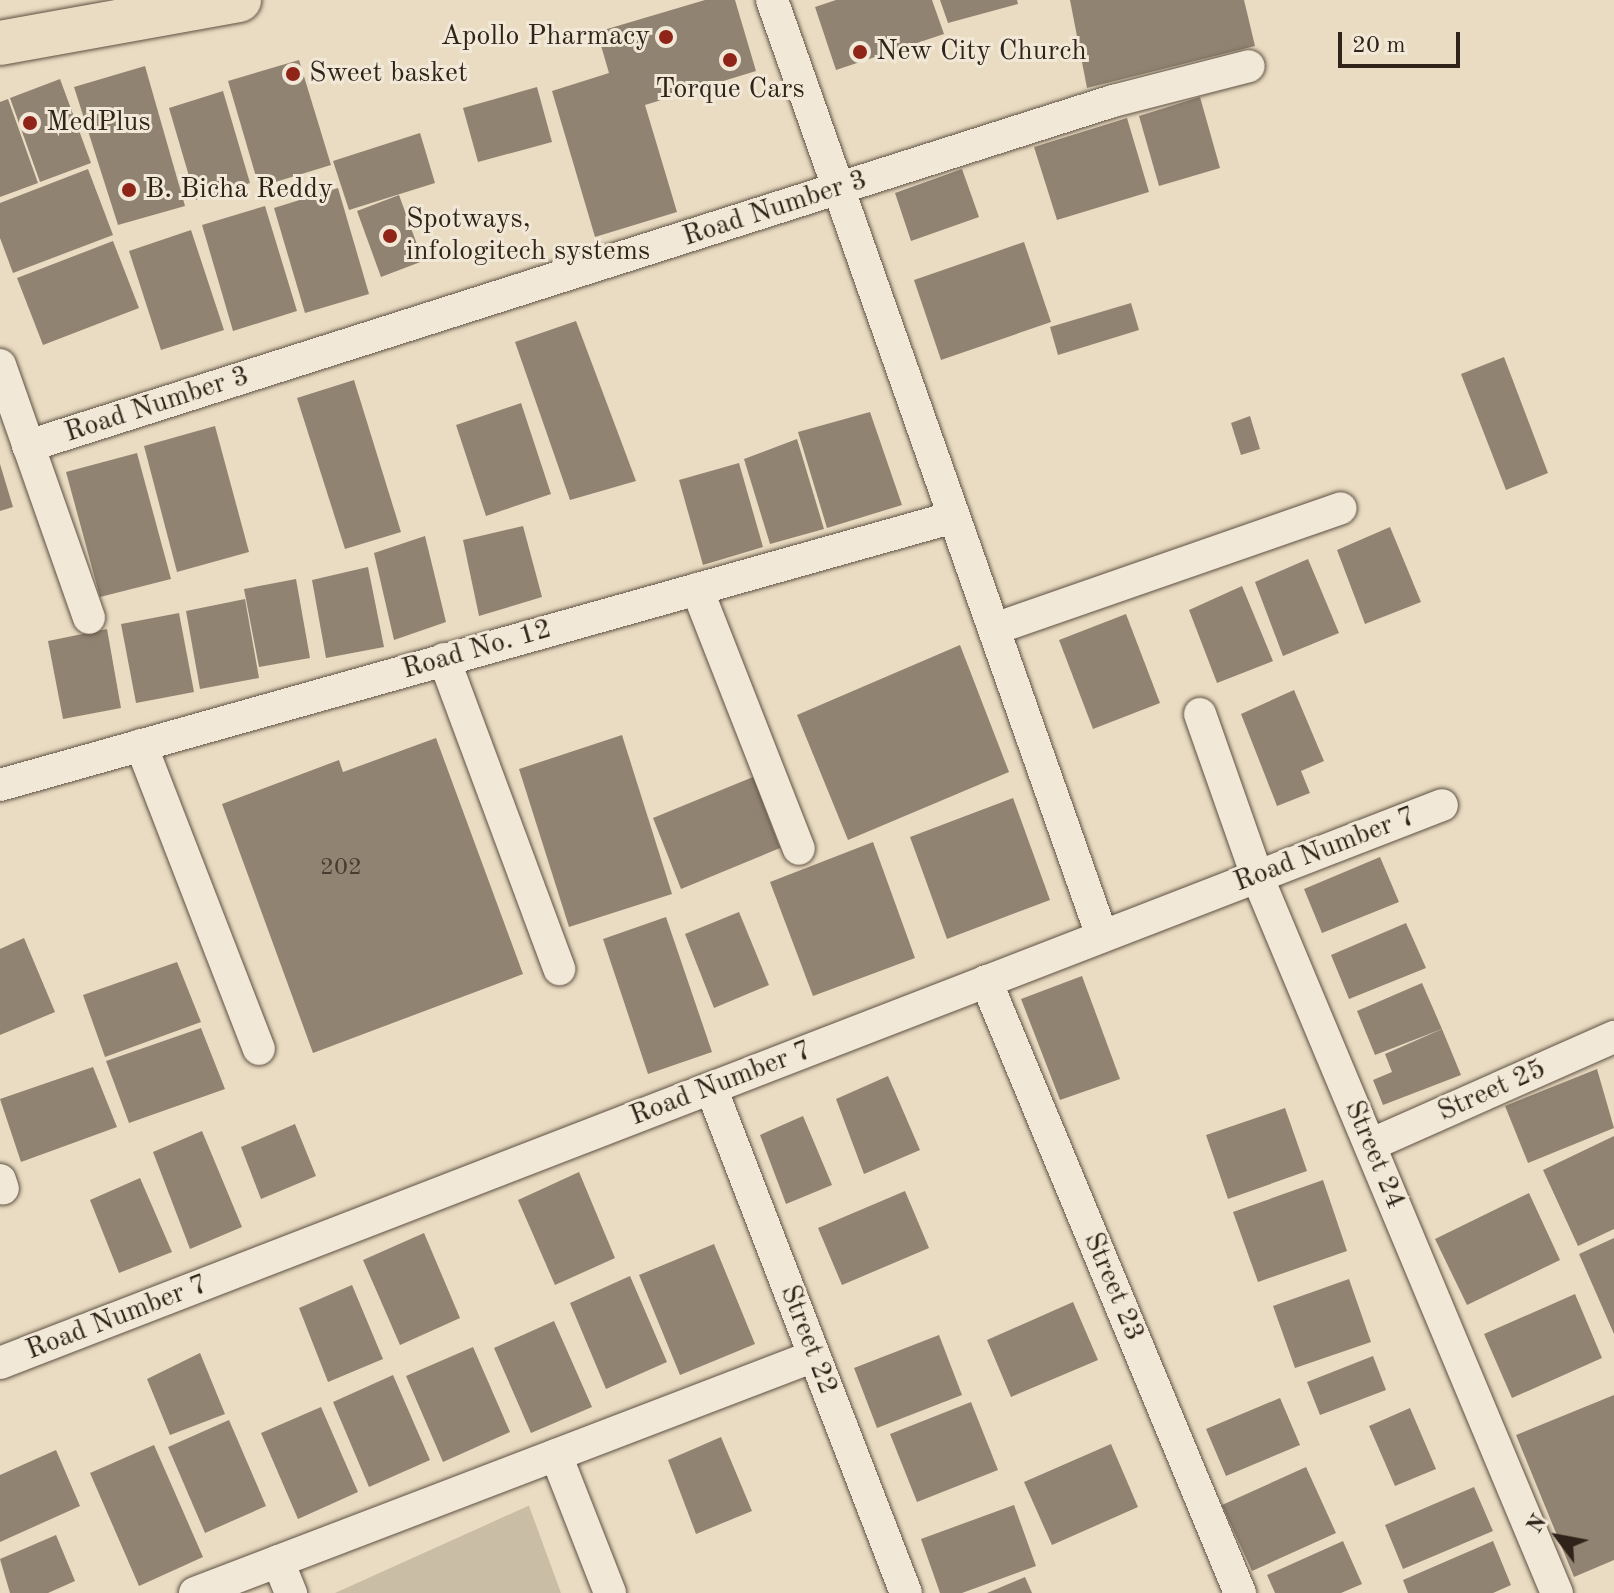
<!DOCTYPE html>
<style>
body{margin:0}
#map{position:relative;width:1614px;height:1593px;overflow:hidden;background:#eadcc2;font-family:"Old Standard TT",serif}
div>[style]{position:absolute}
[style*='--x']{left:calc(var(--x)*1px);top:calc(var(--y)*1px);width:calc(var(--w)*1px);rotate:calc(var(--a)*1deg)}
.green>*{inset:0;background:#cabda5}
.building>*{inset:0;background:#918371}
.roads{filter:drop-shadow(0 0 2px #5e5143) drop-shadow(0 0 2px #5e5143)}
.street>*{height:32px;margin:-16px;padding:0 16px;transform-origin:16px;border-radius:16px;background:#f1e8d7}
.primary>*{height:44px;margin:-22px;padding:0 22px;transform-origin:22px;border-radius:22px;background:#eadcc2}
.dots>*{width:22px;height:22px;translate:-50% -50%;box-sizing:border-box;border:4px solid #f1e8d7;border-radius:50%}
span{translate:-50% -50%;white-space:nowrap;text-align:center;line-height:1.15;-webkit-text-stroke:6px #f1e8d7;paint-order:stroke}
.number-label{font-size:24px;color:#483b2f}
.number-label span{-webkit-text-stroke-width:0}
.poi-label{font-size:28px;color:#302319}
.right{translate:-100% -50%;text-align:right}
.left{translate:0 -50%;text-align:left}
.street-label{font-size:28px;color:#302319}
.north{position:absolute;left:1518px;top:1497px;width:80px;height:80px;-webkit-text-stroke:6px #f1e8d7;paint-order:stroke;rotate:302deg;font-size:22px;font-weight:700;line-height:32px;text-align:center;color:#302319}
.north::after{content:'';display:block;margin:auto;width:28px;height:36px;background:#302319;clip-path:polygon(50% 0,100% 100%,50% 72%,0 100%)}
.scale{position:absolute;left:1338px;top:32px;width:122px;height:36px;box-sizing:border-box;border:4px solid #302319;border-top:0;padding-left:10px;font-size:24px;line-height:28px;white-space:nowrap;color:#302319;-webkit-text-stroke:6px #f1e8d7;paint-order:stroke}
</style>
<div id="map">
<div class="green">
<i style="clip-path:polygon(529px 1506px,561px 1593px,335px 1593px,528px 1506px)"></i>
</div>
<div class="building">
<i style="clip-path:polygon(705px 0,735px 0,756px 71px,645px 105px,677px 212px,595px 237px,552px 91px,609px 73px,597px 32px)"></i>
<i style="clip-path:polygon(836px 0,932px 0,944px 34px,836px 70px,815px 7px)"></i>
<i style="clip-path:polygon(940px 0,1017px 0,1018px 4px,948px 23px)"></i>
<i style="clip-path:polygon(1070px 0,1244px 0,1255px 46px,1087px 88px)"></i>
<i style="clip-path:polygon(299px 60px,331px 165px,259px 187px,228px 81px)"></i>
<i style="clip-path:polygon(145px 66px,185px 206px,118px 225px,74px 87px)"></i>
<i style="clip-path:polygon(60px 79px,91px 163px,40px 182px,10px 98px)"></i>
<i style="clip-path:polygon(537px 87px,552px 142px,478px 162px,463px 108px)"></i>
<i style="clip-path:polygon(223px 91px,250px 183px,196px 200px,169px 108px)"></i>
<i style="clip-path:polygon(1200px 97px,1220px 168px,1159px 186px,1139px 116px)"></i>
<i style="clip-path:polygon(8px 99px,38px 183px,0 197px,0 102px)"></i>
<i style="clip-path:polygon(1127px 118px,1149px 192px,1057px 220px,1034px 147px)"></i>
<i style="clip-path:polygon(420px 133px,435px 183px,349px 210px,333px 161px)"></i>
<i style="clip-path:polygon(88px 169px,113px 235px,13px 273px,0 238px,0 203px)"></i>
<i style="clip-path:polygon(962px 169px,979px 217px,911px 241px,895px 193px)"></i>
<i style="clip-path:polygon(338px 188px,369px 294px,305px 313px,274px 208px)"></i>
<i style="clip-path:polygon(399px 195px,423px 261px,381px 277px,357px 211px)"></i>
<i style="clip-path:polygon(265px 206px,297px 311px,233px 331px,202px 225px)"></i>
<i style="clip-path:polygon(191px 230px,224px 330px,161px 350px,129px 251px)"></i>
<i style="clip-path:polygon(113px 241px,139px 308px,43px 345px,17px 278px)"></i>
<i style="clip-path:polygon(1024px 242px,1051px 322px,941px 360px,914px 280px)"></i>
<i style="clip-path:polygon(1131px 303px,1139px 330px,1058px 355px,1050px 327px)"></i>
<i style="clip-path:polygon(576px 321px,636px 481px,570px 500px,515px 342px)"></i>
<i style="clip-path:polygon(1504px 357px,1548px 473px,1506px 490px,1461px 374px)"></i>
<i style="clip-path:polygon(354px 380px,401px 532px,345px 549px,297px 398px)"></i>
<i style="clip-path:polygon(521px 403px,551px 494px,486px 516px,456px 425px)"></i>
<i style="clip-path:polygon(870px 412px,902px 505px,827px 528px,798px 432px)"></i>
<i style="clip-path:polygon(1250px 416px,1260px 449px,1241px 455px,1231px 423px)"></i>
<i style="clip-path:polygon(215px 426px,249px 552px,177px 572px,144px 446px)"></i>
<i style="clip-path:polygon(797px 439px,824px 529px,770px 544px,744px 459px)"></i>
<i style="clip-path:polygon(137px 453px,171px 579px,100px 597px,66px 472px)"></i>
<i style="clip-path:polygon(739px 463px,763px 547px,703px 565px,679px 480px)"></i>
<i style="clip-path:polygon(0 464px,13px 507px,0 511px)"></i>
<i style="clip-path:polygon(523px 526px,542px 597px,479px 616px,463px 540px)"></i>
<i style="clip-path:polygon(1390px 527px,1421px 602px,1365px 624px,1337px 550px)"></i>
<i style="clip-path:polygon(425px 536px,446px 622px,394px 640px,374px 553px)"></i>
<i style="clip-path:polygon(1308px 559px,1339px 633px,1283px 656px,1255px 582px)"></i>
<i style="clip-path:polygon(368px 567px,384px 647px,326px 658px,312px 580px)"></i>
<i style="clip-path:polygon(296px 579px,310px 658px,259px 667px,244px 589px)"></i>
<i style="clip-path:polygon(1242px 586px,1273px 661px,1217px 683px,1189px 610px)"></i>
<i style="clip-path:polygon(245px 599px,259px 678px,200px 689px,186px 611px)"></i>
<i style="clip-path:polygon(179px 613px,194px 692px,136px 703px,121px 624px)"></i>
<i style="clip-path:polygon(1126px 614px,1160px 703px,1093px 729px,1059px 640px)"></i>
<i style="clip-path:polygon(107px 629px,121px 708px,63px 719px,48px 641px)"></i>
<i style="clip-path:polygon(960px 645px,1009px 772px,848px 840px,797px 715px)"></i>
<i style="clip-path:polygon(1294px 690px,1324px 761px,1301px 771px,1310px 793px,1277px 806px,1241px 714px)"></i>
<i style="clip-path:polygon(622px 735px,672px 894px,569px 927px,519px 769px)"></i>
<i style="clip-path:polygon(436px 738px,523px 974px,313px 1053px,222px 804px,339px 760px,343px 772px)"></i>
<i style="clip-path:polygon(753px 777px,780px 848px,681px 889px,653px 818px)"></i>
<i style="clip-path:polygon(1013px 798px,1050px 900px,947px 939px,910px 837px)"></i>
<i style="clip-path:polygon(873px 842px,915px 958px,813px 996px,770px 882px)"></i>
<i style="clip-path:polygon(1380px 857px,1399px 902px,1322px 933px,1304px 889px)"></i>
<i style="clip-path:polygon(739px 912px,769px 985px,714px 1008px,685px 934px)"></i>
<i style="clip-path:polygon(666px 917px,712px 1052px,648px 1074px,603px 939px)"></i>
<i style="clip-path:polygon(1406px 923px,1426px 968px,1349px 999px,1331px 955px)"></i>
<i style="clip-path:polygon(24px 938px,55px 1012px,0 1035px,0 949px)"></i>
<i style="clip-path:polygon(177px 962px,201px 1022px,105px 1057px,83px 995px)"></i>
<i style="clip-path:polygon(1082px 976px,1120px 1079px,1060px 1100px,1021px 999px)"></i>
<i style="clip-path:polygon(1422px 983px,1442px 1029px,1375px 1055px,1357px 1011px)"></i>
<i style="clip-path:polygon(201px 1028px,225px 1089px,129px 1123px,106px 1061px)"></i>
<i style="clip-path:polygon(1442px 1029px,1461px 1075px,1383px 1105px,1373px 1080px,1392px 1072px,1385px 1054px)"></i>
<i style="clip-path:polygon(93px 1067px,117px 1127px,21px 1162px,0 1099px)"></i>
<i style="clip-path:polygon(1597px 1069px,1614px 1128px,1528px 1163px,1505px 1106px)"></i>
<i style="clip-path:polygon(888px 1076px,920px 1150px,864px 1174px,836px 1099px)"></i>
<i style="clip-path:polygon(1285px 1108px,1307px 1171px,1228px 1199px,1206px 1135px)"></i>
<i style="clip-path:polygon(803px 1116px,832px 1185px,786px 1204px,760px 1135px)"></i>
<i style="clip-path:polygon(295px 1124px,316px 1176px,261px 1199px,241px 1147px)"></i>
<i style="clip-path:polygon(202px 1131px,242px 1227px,190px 1249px,153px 1152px)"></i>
<i style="clip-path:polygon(1614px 1136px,1614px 1229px,1578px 1246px,1543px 1170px)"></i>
<i style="clip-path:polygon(579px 1172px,615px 1258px,555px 1285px,518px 1200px)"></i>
<i style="clip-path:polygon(140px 1178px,172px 1252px,119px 1273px,90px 1200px)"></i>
<i style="clip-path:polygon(1323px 1180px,1347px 1251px,1258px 1282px,1233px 1212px)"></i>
<i style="clip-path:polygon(905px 1191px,929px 1248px,842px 1285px,818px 1228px)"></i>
<i style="clip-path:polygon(1529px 1193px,1560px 1260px,1467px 1305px,1435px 1239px)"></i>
<i style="clip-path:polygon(424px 1233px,460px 1318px,400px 1345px,363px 1260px)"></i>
<i style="clip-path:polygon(1614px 1238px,1614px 1334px,1579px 1254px)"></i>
<i style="clip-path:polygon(714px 1244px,755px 1344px,680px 1375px,639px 1275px)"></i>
<i style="clip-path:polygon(630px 1276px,667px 1362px,606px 1389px,570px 1303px)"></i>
<i style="clip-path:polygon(1349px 1279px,1371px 1342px,1295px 1368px,1273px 1306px)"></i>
<i style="clip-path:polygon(352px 1285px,383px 1359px,328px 1382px,299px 1308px)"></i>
<i style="clip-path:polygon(1575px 1294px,1602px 1358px,1512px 1398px,1484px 1334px)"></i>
<i style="clip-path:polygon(1073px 1302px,1098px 1360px,1011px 1397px,987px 1340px)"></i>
<i style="clip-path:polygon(554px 1321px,592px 1407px,531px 1433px,494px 1348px)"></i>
<i style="clip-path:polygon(939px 1335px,962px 1395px,877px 1428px,854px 1368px)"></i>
<i style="clip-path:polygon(473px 1347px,510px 1432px,443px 1462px,406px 1376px)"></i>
<i style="clip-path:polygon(200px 1353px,225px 1414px,170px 1435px,147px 1379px)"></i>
<i style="clip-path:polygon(1373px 1356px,1386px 1390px,1320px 1415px,1307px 1382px)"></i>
<i style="clip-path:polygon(393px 1375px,430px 1460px,369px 1487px,333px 1402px)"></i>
<i style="clip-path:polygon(1614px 1395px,1614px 1560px,1574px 1577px,1516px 1435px)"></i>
<i style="clip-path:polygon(1280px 1398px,1300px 1445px,1226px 1476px,1206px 1429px)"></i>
<i style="clip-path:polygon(971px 1402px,998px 1470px,917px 1502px,890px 1434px)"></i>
<i style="clip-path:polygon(321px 1407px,358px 1492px,298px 1519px,261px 1433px)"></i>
<i style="clip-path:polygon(1410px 1408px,1436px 1469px,1395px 1486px,1369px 1426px)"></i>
<i style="clip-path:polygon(229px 1420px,266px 1506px,205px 1533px,168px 1447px)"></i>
<i style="clip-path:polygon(721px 1437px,752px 1511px,696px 1534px,668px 1460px)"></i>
<i style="clip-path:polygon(1111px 1444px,1138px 1507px,1052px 1545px,1024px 1482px)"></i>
<i style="clip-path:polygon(154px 1445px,203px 1557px,139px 1586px,90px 1473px)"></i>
<i style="clip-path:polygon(56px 1450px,80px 1506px,0 1542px,0 1475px)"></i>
<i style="clip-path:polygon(1306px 1467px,1336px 1533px,1252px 1571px,1222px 1505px)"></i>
<i style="clip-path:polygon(1474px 1487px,1493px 1531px,1403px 1569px,1385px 1525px)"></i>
<i style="clip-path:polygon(1014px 1505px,1036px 1566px,962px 1593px,940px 1593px,921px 1539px)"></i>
<i style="clip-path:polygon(56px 1535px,75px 1581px,48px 1593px,10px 1593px,0 1559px)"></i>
<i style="clip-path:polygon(1343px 1541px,1362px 1584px,1341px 1593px,1275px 1593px,1267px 1575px)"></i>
<i style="clip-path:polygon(1493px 1541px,1511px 1585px,1493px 1593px,1408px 1593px,1403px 1580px)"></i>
<i style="clip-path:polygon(1025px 1577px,1032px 1593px,987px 1593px)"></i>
</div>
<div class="roads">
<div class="street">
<i style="--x:772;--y:0;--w:992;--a:70.58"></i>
<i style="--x:0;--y:365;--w:268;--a:70.6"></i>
<i style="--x:28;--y:446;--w:1139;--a:-17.64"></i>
<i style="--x:1113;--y:101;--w:140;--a:-14.4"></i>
<i style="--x:697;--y:589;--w:279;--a:68.6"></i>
<i style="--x:994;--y:629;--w:367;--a:-19.2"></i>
<i style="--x:444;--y:659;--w:331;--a:69.6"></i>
<i style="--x:1200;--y:714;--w:172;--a:70.6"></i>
<i style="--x:1257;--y:876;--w:777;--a:67.3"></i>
<i style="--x:141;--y:745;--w:326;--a:68.8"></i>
<i style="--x:0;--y:785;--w:991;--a:-15.69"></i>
<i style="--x:986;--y:981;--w:663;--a:67.46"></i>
<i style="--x:711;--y:1088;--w:541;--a:68.89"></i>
<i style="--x:1370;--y:1145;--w:267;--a:-23.9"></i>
<i style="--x:0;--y:1180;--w:9;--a:72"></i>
<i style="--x:0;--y:1363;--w:1546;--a:-21.15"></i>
<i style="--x:556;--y:1455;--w:148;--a:68.6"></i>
<i style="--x:278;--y:1561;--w:35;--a:68"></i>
<i style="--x:195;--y:1593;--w:663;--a:-20.95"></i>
</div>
<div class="primary">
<i style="--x:0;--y:43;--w:243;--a:-10.2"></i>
</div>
</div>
<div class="dots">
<i style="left:666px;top:37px;background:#8f2418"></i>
<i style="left:860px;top:52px;background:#8f2418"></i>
<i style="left:730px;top:60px;background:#8f2418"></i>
<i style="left:293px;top:74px;background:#8f2418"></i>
<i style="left:30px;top:123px;background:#8f2418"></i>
<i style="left:129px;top:190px;background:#8f2418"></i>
<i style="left:390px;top:236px;background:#8f2418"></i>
</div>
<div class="number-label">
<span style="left:341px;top:869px">202</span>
</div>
<div class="poi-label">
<span class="right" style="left:650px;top:37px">Apollo Pharmacy</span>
<span class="left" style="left:876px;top:52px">New City Church</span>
<span class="left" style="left:309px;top:74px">Sweet basket</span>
<span style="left:730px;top:90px">Torque Cars</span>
<span class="left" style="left:46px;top:123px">MedPlus</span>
<span class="left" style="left:145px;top:190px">B. Bicha Reddy</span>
<span class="left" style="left:406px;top:236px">Spotways,<br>infologitech systems</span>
</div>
<div class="street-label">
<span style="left:775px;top:209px;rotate:-18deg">Road Number 3</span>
<span style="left:157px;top:405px;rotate:-18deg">Road Number 3</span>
<span style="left:477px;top:650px;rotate:-16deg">Road No. 12</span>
<span style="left:1325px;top:850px;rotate:-21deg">Road Number 7</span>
<span style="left:721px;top:1084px;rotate:-21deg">Road Number 7</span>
<span style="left:1492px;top:1091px;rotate:-24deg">Street 25</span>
<span style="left:1374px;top:1155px;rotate:67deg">Street 24</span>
<span style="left:1113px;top:1287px;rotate:67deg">Street 23</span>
<span style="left:117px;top:1318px;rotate:-21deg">Road Number 7</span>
<span style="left:808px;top:1340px;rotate:69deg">Street 22</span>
</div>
<div class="north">N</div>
<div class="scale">20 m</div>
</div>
